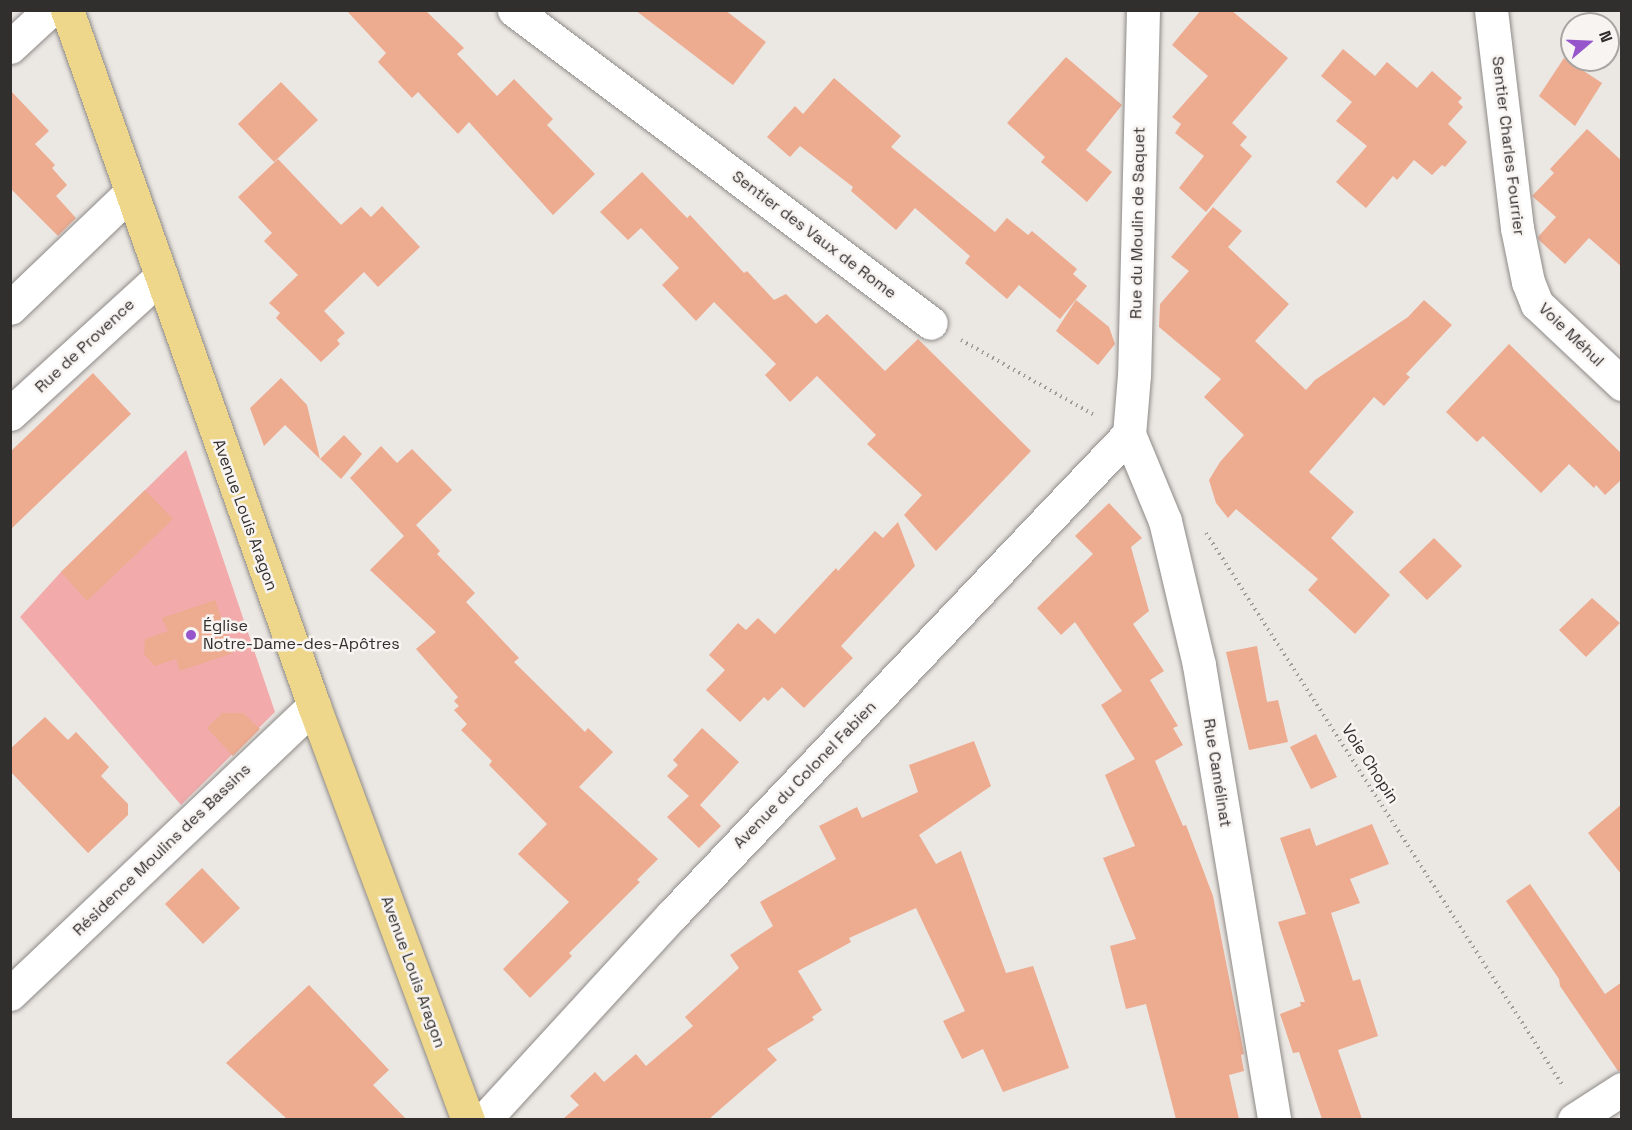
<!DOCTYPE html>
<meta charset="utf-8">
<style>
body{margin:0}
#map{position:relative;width:1632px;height:1130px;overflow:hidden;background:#ebe7e3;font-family:"Space Grotesk",sans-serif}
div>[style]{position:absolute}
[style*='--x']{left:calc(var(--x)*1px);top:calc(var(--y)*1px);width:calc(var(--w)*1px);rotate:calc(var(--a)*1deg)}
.green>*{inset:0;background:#f2aaaa}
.building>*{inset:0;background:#edab90}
.path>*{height:4px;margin-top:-2px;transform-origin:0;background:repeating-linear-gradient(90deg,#9e9c98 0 1.5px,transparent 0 6px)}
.roads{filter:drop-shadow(0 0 2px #8e8a87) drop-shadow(0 0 2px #8e8a87)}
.minor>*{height:33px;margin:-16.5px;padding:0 16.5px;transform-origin:16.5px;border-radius:16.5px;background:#fff}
.major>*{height:33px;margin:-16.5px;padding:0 16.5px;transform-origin:16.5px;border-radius:16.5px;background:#eed78a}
.dots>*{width:16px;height:16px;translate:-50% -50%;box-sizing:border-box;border:3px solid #f8f4f1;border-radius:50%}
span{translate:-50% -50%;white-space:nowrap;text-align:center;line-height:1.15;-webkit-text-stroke:5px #f8f4f1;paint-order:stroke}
.street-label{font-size:16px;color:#302f2d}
.poi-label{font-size:16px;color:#302f2d}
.left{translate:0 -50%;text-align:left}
.frame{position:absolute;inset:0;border:12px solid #302f2d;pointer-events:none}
.north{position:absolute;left:1560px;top:12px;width:60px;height:60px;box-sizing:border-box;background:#f8f4f1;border:2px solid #a8a5a3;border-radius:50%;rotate:71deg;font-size:16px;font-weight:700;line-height:24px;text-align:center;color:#302f2d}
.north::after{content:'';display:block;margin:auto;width:21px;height:27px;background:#9655cb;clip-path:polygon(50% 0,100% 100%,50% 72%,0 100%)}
</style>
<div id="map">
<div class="green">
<i style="clip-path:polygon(186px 450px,275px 712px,181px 805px,20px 617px,61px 572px)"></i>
</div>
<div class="building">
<i style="clip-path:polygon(346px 10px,425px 10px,464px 48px,457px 54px,497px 96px,514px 79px,553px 119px,547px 125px,595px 174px,553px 215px,469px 122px,458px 134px,418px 92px,412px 98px,378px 62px,386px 53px)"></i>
<i style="clip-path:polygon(635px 10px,725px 10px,766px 42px,733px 85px)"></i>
<i style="clip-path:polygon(1201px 10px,1231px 10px,1288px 58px,1232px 123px,1247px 137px,1240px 145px,1252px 156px,1206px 212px,1179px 188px,1204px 156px,1175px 133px,1181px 124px,1172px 117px,1208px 76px,1172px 45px)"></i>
<i style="clip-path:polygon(1343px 49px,1375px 76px,1387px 62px,1417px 88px,1432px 71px,1462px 98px,1458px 102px,1463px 107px,1448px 124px,1467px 142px,1445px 167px,1442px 165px,1432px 175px,1414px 160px,1397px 180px,1393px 176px,1366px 208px,1336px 182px,1367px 146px,1336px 121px,1352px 102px,1321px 76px)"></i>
<i style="clip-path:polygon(1066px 57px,1122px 105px,1086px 150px,1112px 172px,1087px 202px,1041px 162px,1045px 157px,1007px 123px)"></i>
<i style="clip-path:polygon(1564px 58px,1602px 83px,1575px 126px,1539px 96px)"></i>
<i style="clip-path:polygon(834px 78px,901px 136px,891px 147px,995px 232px,1007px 218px,1028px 235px,1032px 231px,1077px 269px,1073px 274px,1087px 286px,1060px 319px,1019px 285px,1007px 299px,965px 263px,970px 256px,915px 208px,896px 230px,851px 191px,853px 187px,800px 146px,790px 157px,767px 137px,795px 106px,803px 114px)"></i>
<i style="clip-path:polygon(281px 82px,318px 120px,274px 162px,238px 124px)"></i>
<i style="clip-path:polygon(10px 90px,49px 131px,35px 144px,55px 165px,52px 168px,67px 185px,56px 196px,76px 218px,58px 236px,10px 188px)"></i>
<i style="clip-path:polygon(1587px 129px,1622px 161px,1622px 267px,1589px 238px,1565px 264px,1539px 240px,1538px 237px,1556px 217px,1532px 196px,1554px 173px,1550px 169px)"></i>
<i style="clip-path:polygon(278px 159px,341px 225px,361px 207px,371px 217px,382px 206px,420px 247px,378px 287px,364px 272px,324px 311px,345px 333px,337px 340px,340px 344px,321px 362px,276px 318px,280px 313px,269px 303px,298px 275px,264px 241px,272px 233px,238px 197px)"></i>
<i style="clip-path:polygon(642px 172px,687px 218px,690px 215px,744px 273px,747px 271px,774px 300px,786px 294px,816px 324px,827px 314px,885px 371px,918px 339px,1031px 451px,936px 551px,904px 515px,922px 495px,867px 444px,876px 435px,817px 376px,790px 402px,765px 375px,776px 364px,714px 302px,696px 321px,662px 285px,679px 268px,641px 228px,628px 240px,600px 212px)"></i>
<i style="clip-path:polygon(1213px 207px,1242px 231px,1228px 247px,1289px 304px,1255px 341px,1306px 390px,1315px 380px,1408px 317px,1424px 300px,1452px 325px,1406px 374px,1410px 377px,1384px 406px,1374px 397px,1309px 472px,1354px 512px,1331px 538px,1390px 595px,1355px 634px,1308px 590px,1318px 579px,1236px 509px,1228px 518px,1216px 503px,1209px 480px,1220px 462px,1244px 435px,1204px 397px,1221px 379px,1159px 327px,1160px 304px,1189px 271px,1171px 257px)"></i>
<i style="clip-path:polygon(1076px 300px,1109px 327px,1115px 344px,1098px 365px,1056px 331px)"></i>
<i style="clip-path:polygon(1509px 344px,1622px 454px,1622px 479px,1605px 495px,1596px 485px,1594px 488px,1569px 464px,1541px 493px,1483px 436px,1477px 442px,1446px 412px)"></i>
<i style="clip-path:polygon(93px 373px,131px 414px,10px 530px,10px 452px)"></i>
<i style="clip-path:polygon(281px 378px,307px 405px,320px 459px,285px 425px,264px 446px,250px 408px)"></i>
<i style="clip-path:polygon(344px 435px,362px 454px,341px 479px,320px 459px)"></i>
<i style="clip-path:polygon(381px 446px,397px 463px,412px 449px,452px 490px,416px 525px,440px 551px,437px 554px,475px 593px,466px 602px,519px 658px,514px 662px,585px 732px,588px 728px,613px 752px,579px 787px,658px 859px,637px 880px,640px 882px,569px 953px,572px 956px,530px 998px,503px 969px,569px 902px,518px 854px,547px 824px,489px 765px,492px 761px,461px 730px,467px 724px,454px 710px,459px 706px,454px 701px,458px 697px,416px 649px,436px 632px,370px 570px,404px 536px,350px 478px)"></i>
<i style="clip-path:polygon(145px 490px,173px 519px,87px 601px,61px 572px)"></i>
<i style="clip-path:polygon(1109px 503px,1142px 538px,1131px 547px,1149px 611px,1133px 624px,1164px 671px,1150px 680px,1178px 726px,1173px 728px,1183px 745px,1155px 761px,1183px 826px,1186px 825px,1213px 896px,1244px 1054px,1241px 1055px,1244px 1071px,1229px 1075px,1239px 1119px,1176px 1119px,1146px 1004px,1126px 1009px,1110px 946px,1136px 939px,1103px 858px,1135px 846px,1105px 775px,1135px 759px,1101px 705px,1122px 691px,1075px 622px,1061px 635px,1037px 608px,1093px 554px,1075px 536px)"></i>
<i style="clip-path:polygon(898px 522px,915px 566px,841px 646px,853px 658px,804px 708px,782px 687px,768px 701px,764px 697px,740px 722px,706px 690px,725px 670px,709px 655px,738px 623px,746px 630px,758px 618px,775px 634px,836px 568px,838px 571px,875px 531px,883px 538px)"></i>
<i style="clip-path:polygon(1434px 538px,1462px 566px,1427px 600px,1399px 572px)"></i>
<i style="clip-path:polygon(1592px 598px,1620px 623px,1586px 657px,1559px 630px)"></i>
<i style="clip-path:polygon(215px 600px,233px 653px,180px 671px,176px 659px,155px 666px,144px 654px,145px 639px,168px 631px,162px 618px)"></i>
<i style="clip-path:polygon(1257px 646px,1267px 702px,1278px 700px,1288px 742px,1249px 750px,1226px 652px)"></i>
<i style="clip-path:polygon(222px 713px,243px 713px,260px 729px,233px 756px,207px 728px)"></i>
<i style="clip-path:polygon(45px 717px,68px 740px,76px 732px,109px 767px,101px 776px,128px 804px,128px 815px,88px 853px,10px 771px,10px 749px)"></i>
<i style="clip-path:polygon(702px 728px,739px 762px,700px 805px,721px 826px,699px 848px,667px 817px,689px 796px,667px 776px,678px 765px,673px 760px)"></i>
<i style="clip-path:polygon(1316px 734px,1337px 777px,1311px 789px,1290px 747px)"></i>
<i style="clip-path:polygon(974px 741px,991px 786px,919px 835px,936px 864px,961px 851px,1006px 973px,1033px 966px,1069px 1068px,1003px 1092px,983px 1049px,962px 1059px,943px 1021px,965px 1011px,916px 908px,849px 938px,851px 942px,798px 971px,822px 1010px,812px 1017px,814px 1020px,767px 1049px,777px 1060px,709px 1119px,563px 1119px,579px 1105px,570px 1096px,595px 1072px,604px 1082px,636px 1054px,646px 1066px,693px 1026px,685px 1017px,739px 968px,730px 955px,773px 926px,760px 902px,836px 859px,819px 826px,857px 807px,862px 818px,918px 792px,909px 765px)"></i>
<i style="clip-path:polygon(1622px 804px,1622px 875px,1588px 833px)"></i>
<i style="clip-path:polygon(1372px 824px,1389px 864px,1350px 879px,1360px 903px,1331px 913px,1353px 981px,1360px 979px,1378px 1036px,1338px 1050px,1362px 1119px,1322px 1119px,1299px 1052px,1293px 1053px,1280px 1014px,1301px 1006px,1300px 1002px,1305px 1002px,1278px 922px,1306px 914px,1280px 838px,1310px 828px,1316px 846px)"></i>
<i style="clip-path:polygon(202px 868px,240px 908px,203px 944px,165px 904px)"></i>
<i style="clip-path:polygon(1530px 884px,1605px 994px,1622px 982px,1622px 1070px,1618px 1071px,1560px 986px,1559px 979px,1506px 901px)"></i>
<i style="clip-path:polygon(309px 985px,389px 1070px,373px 1085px,406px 1119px,287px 1119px,226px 1063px)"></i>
</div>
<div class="path">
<i style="--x:961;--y:340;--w:155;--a:29.4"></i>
<i style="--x:1206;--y:533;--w:658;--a:57.15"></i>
</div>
<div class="roads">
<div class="minor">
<i style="--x:514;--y:10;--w:521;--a:36.89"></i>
<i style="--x:1143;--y:10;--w:365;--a:91.4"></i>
<i style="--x:1134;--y:375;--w:59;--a:94.8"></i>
<i style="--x:1129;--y:434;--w:94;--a:67.5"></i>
<i style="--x:1165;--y:521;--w:148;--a:76.7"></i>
<i style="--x:1199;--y:665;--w:461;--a:80.6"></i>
<i style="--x:1491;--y:10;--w:220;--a:83.2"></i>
<i style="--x:1517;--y:228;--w:55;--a:78.5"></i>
<i style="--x:1528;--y:282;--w:24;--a:68"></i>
<i style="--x:1537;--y:304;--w:117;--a:43.3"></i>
<i style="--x:10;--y:47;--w:54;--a:-42.8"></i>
<i style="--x:10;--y:308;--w:166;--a:-43.8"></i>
<i style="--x:10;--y:414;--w:203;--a:-42.4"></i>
<i style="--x:10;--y:994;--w:419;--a:-43.5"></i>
<i style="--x:484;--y:1120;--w:278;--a:-47.5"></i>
<i style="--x:672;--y:915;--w:663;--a:-46.47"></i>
<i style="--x:1574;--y:1120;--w:57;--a:-32.9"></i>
</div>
<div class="major">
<i style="--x:67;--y:10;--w:739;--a:70.46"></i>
<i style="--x:314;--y:706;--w:442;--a:69.6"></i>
</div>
</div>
<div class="dots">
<i style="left:191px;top:635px;background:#9655cb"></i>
</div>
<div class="street-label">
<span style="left:1508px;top:146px;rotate:83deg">Sentier Charles Fourrier</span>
<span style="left:1138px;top:223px;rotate:-89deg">Rue du Moulin de Saquet</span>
<span style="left:814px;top:235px;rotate:37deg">Sentier des Vaux de Rome</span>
<span style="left:1571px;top:335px;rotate:44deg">Voie Méhul</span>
<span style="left:85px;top:346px;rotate:-43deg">Rue de Provence</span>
<span style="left:245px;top:515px;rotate:70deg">Avenue Louis Aragon</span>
<span style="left:1370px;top:764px;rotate:57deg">Voie Chopin</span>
<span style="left:1217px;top:773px;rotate:81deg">Rue Camélinat</span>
<span style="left:805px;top:775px;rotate:-46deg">Avenue du Colonel Fabien</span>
<span style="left:162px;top:850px;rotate:-44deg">Résidence Moulins des Bassins</span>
<span style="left:413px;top:972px;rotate:70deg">Avenue Louis Aragon</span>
</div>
<div class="poi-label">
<span class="left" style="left:203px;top:635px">Église<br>Notre-Dame-des-Apôtres</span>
</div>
<div class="frame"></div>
<div class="north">N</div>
</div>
